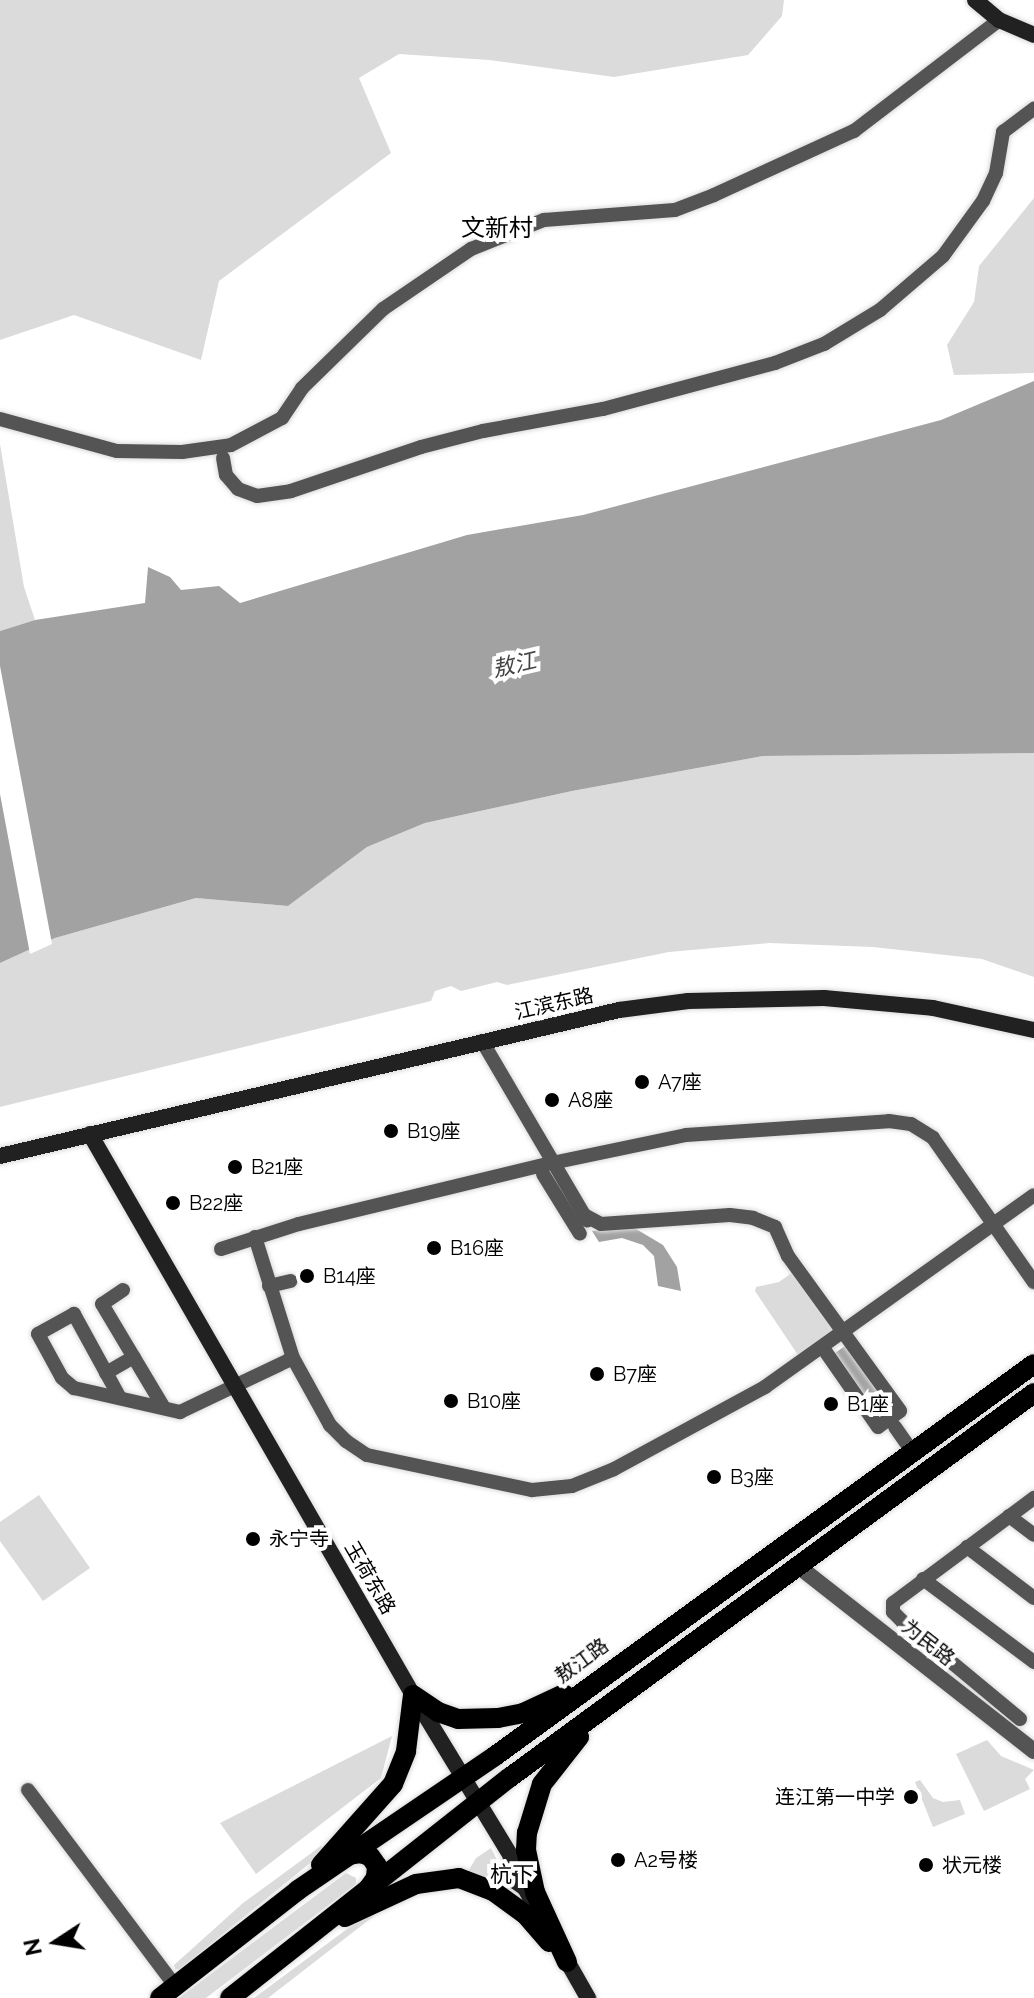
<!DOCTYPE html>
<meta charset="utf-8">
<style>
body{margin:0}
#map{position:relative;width:1034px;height:1998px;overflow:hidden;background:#fff;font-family:Raleway,"Noto Sans SC",sans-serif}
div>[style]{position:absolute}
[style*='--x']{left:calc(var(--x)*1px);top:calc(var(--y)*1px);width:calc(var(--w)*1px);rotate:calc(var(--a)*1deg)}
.green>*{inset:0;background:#dbdbdb}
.water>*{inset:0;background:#a2a2a2}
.pier>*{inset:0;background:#fff}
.roads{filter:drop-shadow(0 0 2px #dbdbdb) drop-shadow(0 0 2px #dbdbdb)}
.minor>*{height:14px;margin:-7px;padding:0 7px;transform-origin:7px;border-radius:7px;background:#545454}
.tertiary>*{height:16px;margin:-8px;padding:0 8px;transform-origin:8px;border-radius:8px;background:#545454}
.secondary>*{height:16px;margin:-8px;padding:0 8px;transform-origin:8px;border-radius:8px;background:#212121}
.primary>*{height:20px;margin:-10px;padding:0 10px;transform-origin:10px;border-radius:10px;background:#000}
.dots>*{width:22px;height:22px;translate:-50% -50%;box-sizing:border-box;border:4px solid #fff;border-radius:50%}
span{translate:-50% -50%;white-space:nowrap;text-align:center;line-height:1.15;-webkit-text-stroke:8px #fff;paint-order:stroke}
.street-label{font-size:20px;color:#000}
.poi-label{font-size:20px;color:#000}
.left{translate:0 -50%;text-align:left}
.right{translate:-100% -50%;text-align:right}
.water-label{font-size:22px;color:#434343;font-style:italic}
.neighbourhood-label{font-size:22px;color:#000}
.quarter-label{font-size:24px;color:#000}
.north{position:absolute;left:16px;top:1902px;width:80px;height:80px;-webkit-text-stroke:6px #fff;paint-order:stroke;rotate:258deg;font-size:22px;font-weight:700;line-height:32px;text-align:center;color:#000}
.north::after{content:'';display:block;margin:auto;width:28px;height:36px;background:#000;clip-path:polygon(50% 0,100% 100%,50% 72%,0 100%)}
</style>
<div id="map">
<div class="green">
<i style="clip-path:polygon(0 0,784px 0,782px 16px,748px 55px,614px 77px,489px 60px,399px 54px,359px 78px,391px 153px,219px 281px,201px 360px,74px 315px,0 340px)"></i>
<i style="clip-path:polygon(1034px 198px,1034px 373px,954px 375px,947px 345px,974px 302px,979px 266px)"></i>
<i style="clip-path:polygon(0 444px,24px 587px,35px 620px,0 631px)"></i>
<i style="clip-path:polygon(1034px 753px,1034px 977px,982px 959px,873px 947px,769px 943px,669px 952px,507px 985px,497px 982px,461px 991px,451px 986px,435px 991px,431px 1001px,0 1107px,0 963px,55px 938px,196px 898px,288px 906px,367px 847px,425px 823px,572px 791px,763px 756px)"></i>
<i style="clip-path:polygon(793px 1272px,835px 1329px,798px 1355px,755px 1291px,756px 1287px,779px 1282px)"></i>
<i style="clip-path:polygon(39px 1495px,90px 1568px,43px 1601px,0 1541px,0 1522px)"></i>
<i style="clip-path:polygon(392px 1736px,381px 1778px,256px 1874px,220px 1823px)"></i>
<i style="clip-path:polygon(987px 1740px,1001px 1756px,1034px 1770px,1025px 1779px,1030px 1789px,984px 1811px,956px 1754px)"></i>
<i style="clip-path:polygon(920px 1780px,933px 1798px,943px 1802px,960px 1800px,965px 1814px,933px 1827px,915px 1782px)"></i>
<i style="clip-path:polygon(321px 1846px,326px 1850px,180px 1969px,175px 1969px,174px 1965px,243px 1903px)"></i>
<i style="clip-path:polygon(491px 1848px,510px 1886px,506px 1890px,467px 1873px,476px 1858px)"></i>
<i style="clip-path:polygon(346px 1873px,356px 1878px,356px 1884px,206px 1998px,179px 1998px)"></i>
<i style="clip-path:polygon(370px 1912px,374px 1916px,268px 1998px,254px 1998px)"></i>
</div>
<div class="water">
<i style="clip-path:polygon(1034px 381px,1034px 753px,763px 756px,572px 791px,425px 823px,367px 847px,288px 906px,196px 898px,55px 938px,0 963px,0 631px,35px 620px,145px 603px,148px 567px,170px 577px,181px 590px,219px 586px,240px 603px,467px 535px,583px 515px,941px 420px)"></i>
<i style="clip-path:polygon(631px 1226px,663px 1245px,677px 1267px,681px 1291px,658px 1286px,654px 1256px,643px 1245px,622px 1238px,599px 1242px,592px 1231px)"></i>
<i style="clip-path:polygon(845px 1346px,888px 1407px,878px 1414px,835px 1353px)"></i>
</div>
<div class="pier">
<i style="clip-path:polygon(0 666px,52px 944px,30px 954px,0 794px)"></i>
</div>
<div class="roads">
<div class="minor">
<i style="--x:0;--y:419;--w:121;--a:15.3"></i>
<i style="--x:117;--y:451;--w:65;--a:0.9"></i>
<i style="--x:182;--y:452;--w:49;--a:-8.1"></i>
<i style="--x:231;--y:445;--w:58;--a:-27.9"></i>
<i style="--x:282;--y:418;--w:36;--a:-56"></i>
<i style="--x:302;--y:388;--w:113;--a:-44.3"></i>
<i style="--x:383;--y:309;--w:107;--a:-34.3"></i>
<i style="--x:471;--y:249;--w:79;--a:-21.7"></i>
<i style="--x:544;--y:220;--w:131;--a:-4.4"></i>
<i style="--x:675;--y:210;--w:42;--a:-21"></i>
<i style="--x:714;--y:195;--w:154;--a:-24.6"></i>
<i style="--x:854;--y:131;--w:183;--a:-37.4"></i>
<i style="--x:223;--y:458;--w:17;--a:80"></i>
<i style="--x:226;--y:475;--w:18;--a:49"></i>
<i style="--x:238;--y:489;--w:20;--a:20"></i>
<i style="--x:257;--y:496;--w:34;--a:-8"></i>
<i style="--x:291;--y:491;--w:137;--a:-18.7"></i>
<i style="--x:421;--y:447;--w:64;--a:-14.5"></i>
<i style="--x:483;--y:431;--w:122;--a:-10.4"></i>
<i style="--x:603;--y:409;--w:178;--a:-15"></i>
<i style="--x:775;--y:363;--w:53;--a:-21.2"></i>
<i style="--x:824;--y:344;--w:66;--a:-31.3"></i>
<i style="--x:880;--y:310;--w:83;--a:-40.6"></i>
<i style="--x:943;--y:256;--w:68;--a:-54"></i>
<i style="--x:983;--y:201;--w:31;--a:-65"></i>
<i style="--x:996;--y:173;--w:42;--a:-80.3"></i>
<i style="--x:1003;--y:132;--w:39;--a:-37"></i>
<i style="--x:482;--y:1041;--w:208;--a:59.6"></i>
<i style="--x:543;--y:1174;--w:70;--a:58.3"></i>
<i style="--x:584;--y:1215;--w:19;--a:28"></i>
<i style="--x:601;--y:1224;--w:129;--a:-4"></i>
<i style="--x:730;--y:1215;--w:23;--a:7"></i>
<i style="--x:753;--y:1218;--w:24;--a:22"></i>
<i style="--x:775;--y:1227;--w:32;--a:66"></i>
<i style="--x:788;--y:1256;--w:191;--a:54.1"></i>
<i style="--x:900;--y:1411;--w:27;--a:144"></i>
<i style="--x:878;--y:1427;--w:96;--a:-124.8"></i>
<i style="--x:255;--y:1237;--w:127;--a:72.6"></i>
<i style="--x:293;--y:1358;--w:77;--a:61.1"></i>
<i style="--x:330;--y:1425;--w:23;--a:45"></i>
<i style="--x:346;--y:1441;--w:25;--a:34"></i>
<i style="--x:367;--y:1455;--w:169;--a:12"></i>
<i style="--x:532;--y:1490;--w:40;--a:-5.7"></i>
<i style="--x:572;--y:1486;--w:45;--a:-22"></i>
<i style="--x:614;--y:1469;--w:172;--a:-28.5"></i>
<i style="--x:765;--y:1387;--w:330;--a:-35.5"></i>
<i style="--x:221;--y:1249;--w:82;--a:-17.8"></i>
<i style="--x:299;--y:1224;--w:260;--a:-13.6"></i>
<i style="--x:552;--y:1163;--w:137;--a:-11.8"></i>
<i style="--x:686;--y:1135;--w:203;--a:-3.9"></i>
<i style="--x:889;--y:1121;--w:22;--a:8"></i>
<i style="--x:911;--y:1124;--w:26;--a:32"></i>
<i style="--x:933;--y:1138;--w:176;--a:55"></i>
<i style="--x:269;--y:1286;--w:22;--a:-13"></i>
<i style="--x:123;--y:1290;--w:25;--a:146"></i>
<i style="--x:102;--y:1304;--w:121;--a:59.2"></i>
<i style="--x:106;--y:1373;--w:32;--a:-30"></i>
<i style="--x:120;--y:1398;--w:96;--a:-118.7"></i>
<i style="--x:74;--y:1314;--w:41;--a:150.9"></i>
<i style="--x:38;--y:1334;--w:50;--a:61.4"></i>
<i style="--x:62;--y:1378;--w:16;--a:40"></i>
<i style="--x:74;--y:1388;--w:109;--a:12.8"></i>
<i style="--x:180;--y:1412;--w:125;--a:-25.5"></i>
<i style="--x:895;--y:1427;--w:29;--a:55"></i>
<i style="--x:1009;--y:1516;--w:31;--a:37"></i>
<i style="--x:967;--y:1547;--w:84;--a:37.3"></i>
<i style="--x:923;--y:1579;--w:139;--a:36.8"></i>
<i style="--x:1020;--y:1719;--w:153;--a:-140.3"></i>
<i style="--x:902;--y:1621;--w:13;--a:-135"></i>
<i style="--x:893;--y:1612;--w:9;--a:-90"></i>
<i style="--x:893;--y:1603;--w:176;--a:-36.7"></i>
<i style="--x:28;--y:1790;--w:245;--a:53.1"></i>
</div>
<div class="tertiary">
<i style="--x:798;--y:1566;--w:300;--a:38.1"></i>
</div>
<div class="secondary">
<i style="--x:975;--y:0;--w:31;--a:40"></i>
<i style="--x:999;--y:20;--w:38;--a:23"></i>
<i style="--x:90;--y:1134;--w:647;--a:60.07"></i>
<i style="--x:413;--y:1695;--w:188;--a:58.7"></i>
<i style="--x:511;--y:1856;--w:14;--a:94"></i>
<i style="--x:510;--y:1870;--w:12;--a:66"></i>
<i style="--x:515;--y:1881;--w:12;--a:35"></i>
<i style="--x:525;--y:1888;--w:21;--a:61"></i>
<i style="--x:0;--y:1156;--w:636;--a:-13.27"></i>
<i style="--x:619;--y:1010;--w:70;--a:-7.4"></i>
<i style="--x:688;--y:1001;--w:136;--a:-1.3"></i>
<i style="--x:824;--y:998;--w:109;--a:5.2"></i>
<i style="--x:933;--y:1008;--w:103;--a:12.3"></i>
<i style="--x:563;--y:1954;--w:51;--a:60.4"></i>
</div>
<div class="primary">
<i style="--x:413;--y:1695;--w:30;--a:34"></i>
<i style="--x:438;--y:1712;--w:21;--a:19"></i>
<i style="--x:458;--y:1719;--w:40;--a:-1.4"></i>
<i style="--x:498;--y:1718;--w:25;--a:-11"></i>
<i style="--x:523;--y:1713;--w:45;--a:-24.9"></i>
<i style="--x:348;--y:1855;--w:12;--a:-9"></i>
<i style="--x:360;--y:1853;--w:10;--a:17"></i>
<i style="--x:370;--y:1856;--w:12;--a:55"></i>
<i style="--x:377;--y:1866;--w:12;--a:95"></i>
<i style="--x:376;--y:1878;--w:14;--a:126"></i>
<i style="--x:321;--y:1865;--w:108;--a:-48.4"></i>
<i style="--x:393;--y:1784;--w:35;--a:-68"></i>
<i style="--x:406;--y:1751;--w:56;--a:-82.9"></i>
<i style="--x:345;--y:1917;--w:78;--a:-24.9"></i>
<i style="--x:416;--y:1884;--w:43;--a:-7.9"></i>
<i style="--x:459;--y:1878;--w:36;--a:21"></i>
<i style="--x:493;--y:1891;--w:39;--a:36"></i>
<i style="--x:525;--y:1914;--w:37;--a:49"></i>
<i style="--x:567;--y:1962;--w:77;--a:-114.6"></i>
<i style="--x:535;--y:1892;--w:43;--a:-102.1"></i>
<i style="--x:526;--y:1850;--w:17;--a:-87"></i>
<i style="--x:527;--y:1833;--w:51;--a:-73"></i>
<i style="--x:542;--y:1784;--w:60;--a:-51.8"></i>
<i style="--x:160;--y:1998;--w:175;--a:-38"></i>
<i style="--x:298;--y:1890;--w:238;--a:-34.2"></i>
<i style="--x:495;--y:1756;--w:666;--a:-36.03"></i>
<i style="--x:230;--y:1998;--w:355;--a:-38.3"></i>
<i style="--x:509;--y:1778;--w:651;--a:-36.25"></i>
</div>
</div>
<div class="dots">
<i style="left:642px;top:1082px;background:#000"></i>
<i style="left:552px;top:1100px;background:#000"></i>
<i style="left:391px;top:1131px;background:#000"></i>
<i style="left:235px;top:1167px;background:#000"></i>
<i style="left:173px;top:1203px;background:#000"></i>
<i style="left:434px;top:1248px;background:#000"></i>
<i style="left:307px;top:1276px;background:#000"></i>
<i style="left:597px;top:1374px;background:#000"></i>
<i style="left:451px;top:1401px;background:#000"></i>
<i style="left:831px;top:1404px;background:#000"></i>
<i style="left:714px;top:1477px;background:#000"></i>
<i style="left:253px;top:1539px;background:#000"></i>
<i style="left:911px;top:1797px;background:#000"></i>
<i style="left:618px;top:1860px;background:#000"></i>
<i style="left:926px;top:1865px;background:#000"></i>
</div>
<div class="street-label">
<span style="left:554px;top:1004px;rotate:-13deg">江滨东路</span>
<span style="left:370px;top:1578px;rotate:60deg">玉荷东路</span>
<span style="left:928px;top:1643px;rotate:38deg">为民路</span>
<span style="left:582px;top:1661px;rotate:-36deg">敖江路</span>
</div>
<div class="poi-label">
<span class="left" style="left:658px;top:1082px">A7座</span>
<span class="left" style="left:568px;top:1100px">A8座</span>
<span class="left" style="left:407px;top:1131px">B19座</span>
<span class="left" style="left:251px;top:1167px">B21座</span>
<span class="left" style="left:189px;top:1203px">B22座</span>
<span class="left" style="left:450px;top:1248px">B16座</span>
<span class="left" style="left:323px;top:1276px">B14座</span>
<span class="left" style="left:613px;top:1374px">B7座</span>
<span class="left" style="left:467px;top:1401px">B10座</span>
<span class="left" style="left:847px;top:1404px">B1座</span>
<span class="left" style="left:730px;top:1477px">B3座</span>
<span class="left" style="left:269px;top:1539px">永宁寺</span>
<span class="right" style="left:895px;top:1797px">连江第一中学</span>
<span class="left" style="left:634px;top:1860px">A2号楼</span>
<span class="left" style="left:942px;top:1865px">状元楼</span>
</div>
<div class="water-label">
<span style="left:514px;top:665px;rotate:-13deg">敖江</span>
</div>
<div class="neighbourhood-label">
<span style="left:512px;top:1875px">杭下</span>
</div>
<div class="quarter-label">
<span style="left:497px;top:228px">文新村</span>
</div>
<div class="north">N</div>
</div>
